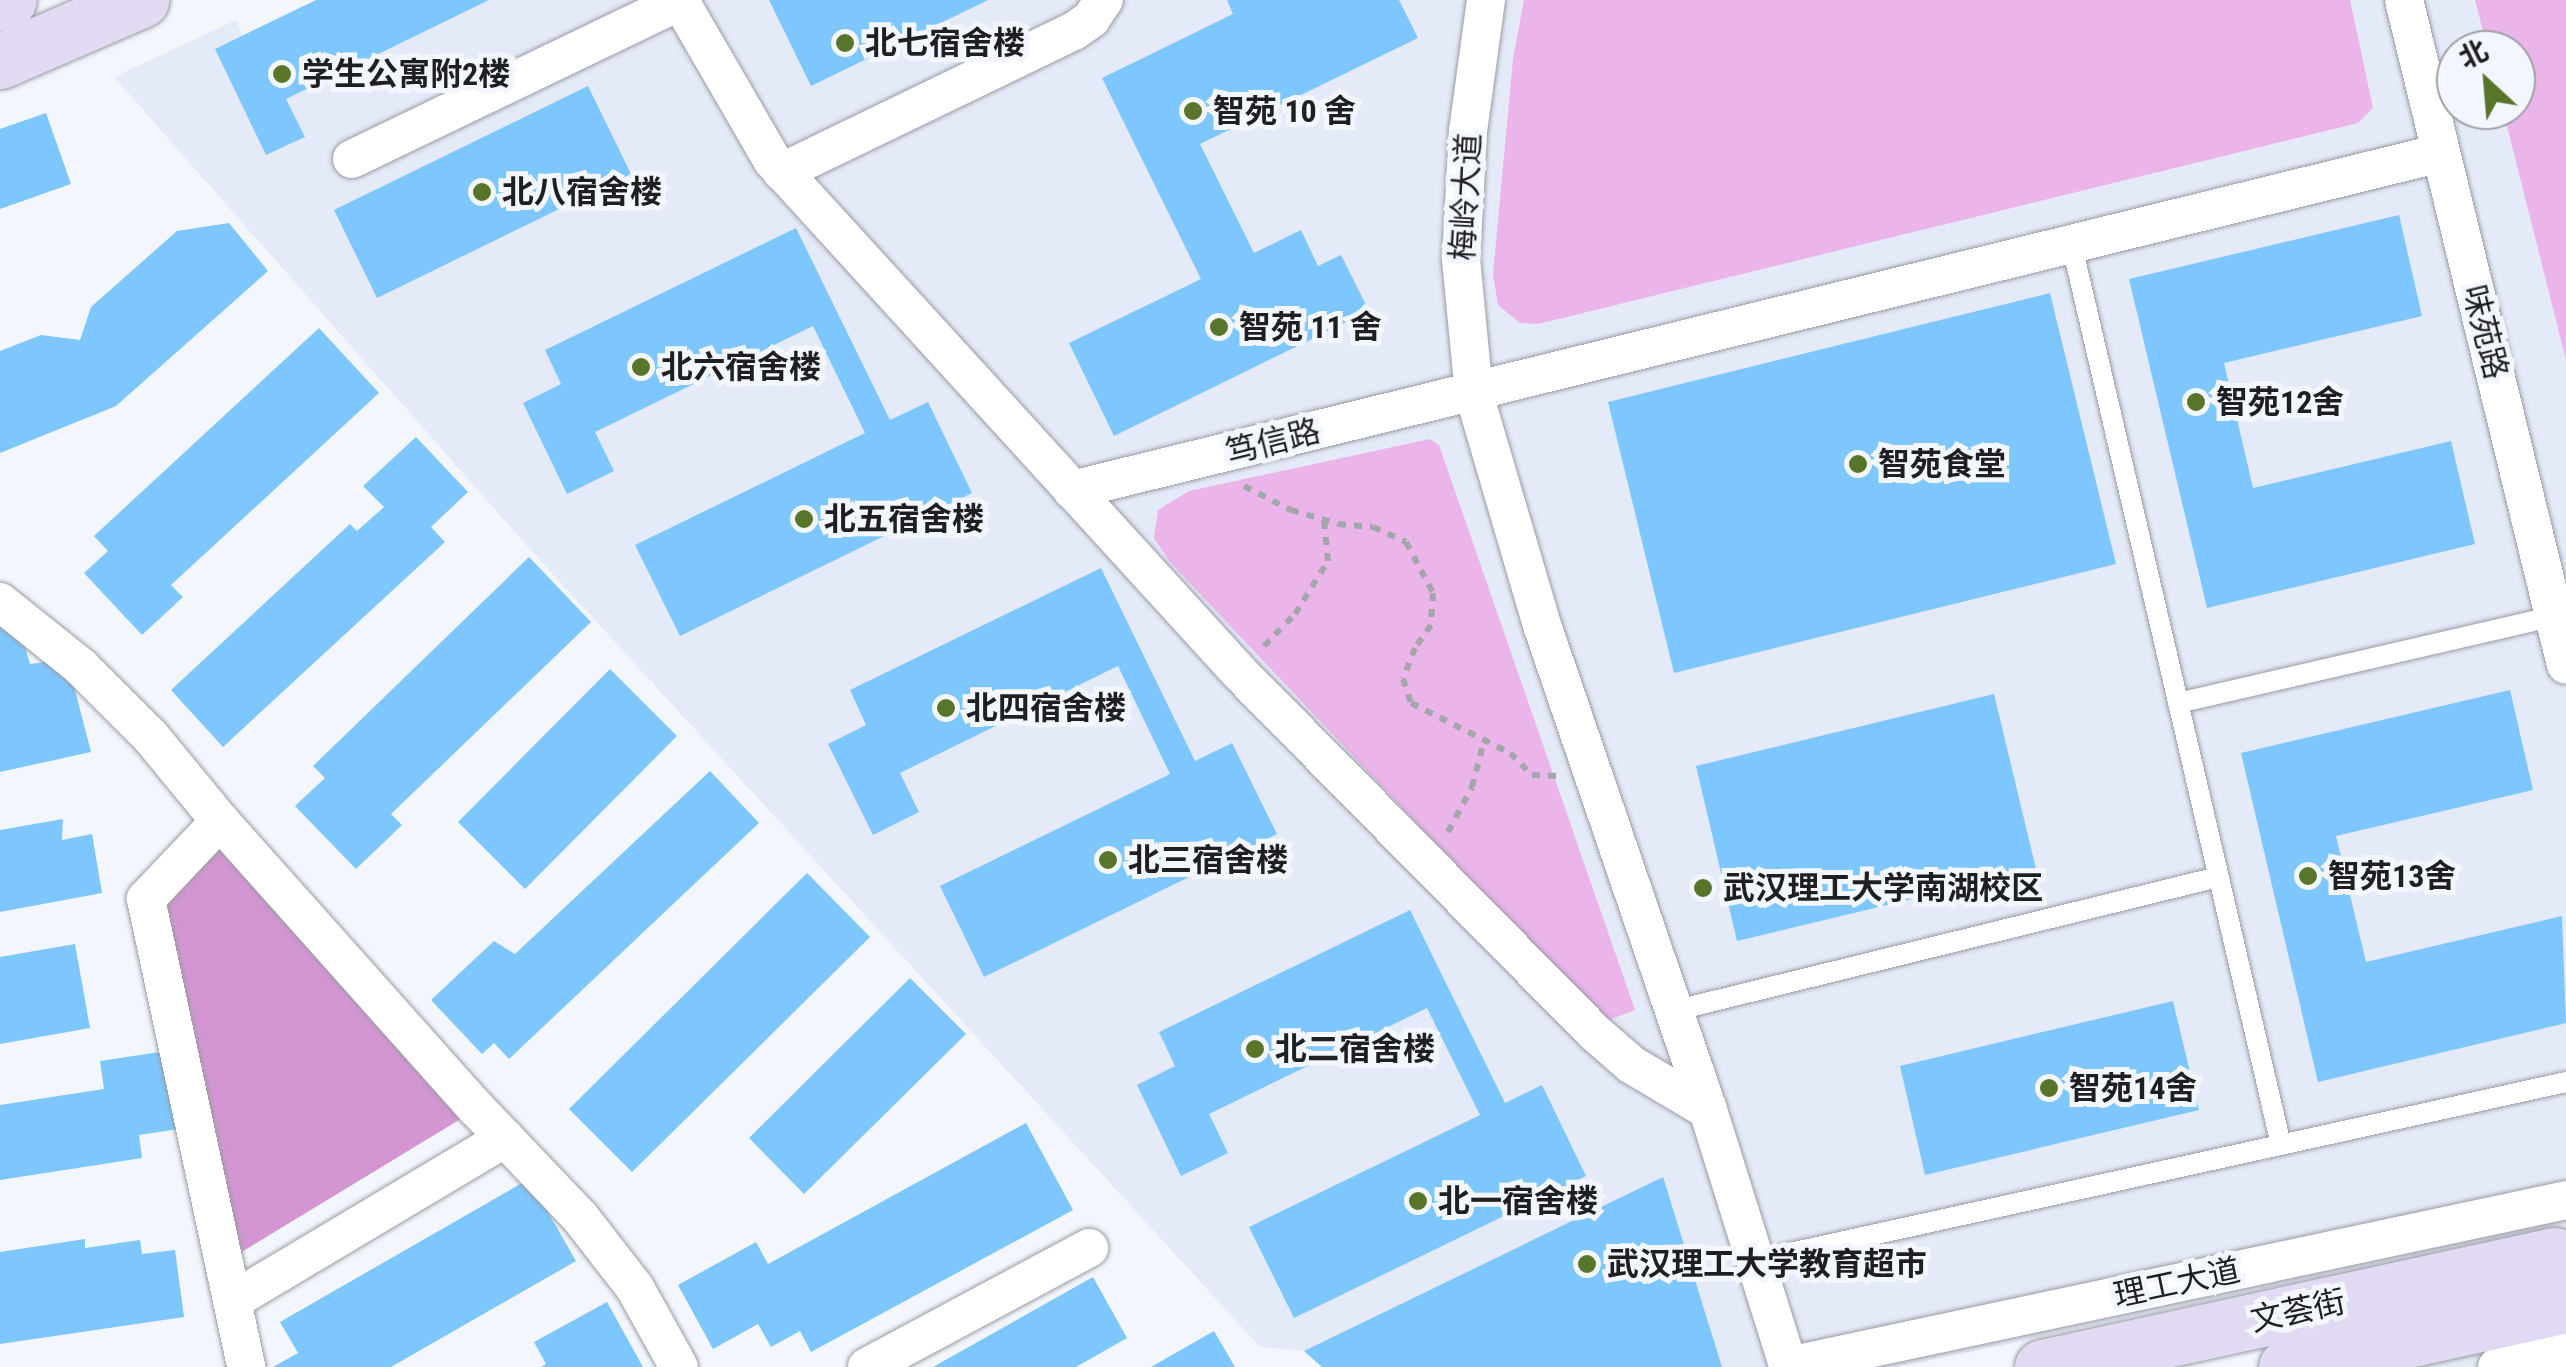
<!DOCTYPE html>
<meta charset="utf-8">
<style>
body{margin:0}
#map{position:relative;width:2566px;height:1367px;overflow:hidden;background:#f3f6fd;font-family:"Roboto Condensed","Noto Sans SC",sans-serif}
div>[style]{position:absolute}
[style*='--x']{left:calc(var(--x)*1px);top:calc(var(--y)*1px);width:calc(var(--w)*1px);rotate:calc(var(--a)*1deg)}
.built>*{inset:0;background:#e5eaf9}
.green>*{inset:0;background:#ebb5ea}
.forest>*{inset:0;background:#d396d2}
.building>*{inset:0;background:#7dc7fe}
.path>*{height:6px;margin-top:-3px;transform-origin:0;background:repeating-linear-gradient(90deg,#a3a6ab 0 8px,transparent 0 16px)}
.roads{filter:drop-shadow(0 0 2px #9a9ca3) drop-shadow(0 0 2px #9a9ca3)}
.service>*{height:20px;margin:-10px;padding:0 10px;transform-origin:10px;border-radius:10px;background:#fff}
.minor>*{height:38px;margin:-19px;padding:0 19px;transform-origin:19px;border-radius:19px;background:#fff}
.secondary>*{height:55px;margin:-27.5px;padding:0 27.5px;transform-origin:27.5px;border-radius:27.5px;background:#e2d9f2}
.dots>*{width:28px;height:28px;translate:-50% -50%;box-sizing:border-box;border:5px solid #f3f6fd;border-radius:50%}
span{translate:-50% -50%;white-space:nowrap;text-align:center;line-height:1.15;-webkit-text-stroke:10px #f3f6fd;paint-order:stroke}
.poi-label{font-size:32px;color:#1e1f21;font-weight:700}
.left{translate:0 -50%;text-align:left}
.street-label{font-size:32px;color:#1e1f21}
.north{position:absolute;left:2436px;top:30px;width:100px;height:100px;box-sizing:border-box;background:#f3f6fd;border:2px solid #9ea0a5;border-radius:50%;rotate:334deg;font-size:28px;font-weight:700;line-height:40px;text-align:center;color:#1e1f21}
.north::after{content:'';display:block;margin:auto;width:35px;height:45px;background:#58752a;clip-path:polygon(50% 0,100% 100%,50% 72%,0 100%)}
</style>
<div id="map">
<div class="built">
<i style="clip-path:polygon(evenodd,316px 0,2566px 0,2566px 1303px,2549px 1230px,1898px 1367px,1322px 1367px,1304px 1351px,1260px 1347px,528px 547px,114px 77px,236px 20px,243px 36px,316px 0,2456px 50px,2516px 50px,2516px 110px,2456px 110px,2456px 50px)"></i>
<i style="clip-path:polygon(2566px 1334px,2566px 1367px,2415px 1367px)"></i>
</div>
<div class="green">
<i style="clip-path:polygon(1524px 0,2350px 0,2373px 108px,2358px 123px,1538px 324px,1520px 323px,1498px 305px,1493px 274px,1513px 59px)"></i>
<i style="clip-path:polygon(2475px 0,2566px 0,2566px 360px,2503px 110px,2516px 110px,2516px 50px,2488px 50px)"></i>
<i style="clip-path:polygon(1430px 439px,1439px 445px,1635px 1010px,1604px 1022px,1169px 561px,1154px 538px,1158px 510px,1189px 491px)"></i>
</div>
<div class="forest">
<i style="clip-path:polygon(220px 821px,477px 1109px,225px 1262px,146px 899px)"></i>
</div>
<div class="building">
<i style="clip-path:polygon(316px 0,489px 0,286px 99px,305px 137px,266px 155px,215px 49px)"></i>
<i style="clip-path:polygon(769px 0,988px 0,811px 86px)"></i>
<i style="clip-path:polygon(1227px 0,1399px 0,1418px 38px,1200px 144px,1254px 253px,1301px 230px,1318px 266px,1341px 255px,1369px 311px,1114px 436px,1069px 343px,1201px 279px,1102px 78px,1233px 14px)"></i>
<i style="clip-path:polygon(588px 86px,631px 174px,377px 298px,334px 210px)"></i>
<i style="clip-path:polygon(46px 113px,71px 184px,0 209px,0 129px)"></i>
<i style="clip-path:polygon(2399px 215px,2422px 316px,2224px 363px,2253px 488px,2451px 441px,2475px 544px,2207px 608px,2129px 279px)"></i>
<i style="clip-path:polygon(229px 223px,268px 271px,116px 406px,0 453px,0 351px,41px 335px,80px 340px,91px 307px,177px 231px)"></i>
<i style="clip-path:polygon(796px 228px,890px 420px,928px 402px,972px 493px,680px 636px,635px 545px,865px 433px,813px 326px,595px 432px,614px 471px,567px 494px,523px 403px,561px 384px,545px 350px)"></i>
<i style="clip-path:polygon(2050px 293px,2116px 564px,1674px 673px,1608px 402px)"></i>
<i style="clip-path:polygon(319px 328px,379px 393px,171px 585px,183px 597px,142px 635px,84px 573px,108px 551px,94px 536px)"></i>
<i style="clip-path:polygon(416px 437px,468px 492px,431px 527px,445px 542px,223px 747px,171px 690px,350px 524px,357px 531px,384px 507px,363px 486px)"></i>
<i style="clip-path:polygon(529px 557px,591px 622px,391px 814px,402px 825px,356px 869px,295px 806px,325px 778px,313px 766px)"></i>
<i style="clip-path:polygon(1101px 568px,1195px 761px,1232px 743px,1277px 834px,984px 977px,940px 886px,1170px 774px,1118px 666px,900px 773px,919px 812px,873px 835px,828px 744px,866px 725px,850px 690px)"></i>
<i style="clip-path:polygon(16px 615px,30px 664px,67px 659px,91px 752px,0 772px,0 618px)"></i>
<i style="clip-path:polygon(610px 669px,677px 736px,525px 889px,458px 822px)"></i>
<i style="clip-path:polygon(2510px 690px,2533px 790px,2336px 836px,2366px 962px,2562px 916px,2566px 1023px,2318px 1082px,2241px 753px)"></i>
<i style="clip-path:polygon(1994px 694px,2036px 869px,1737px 941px,1696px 766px)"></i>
<i style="clip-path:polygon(710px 771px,759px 823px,509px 1059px,494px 1043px,482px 1054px,431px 1000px,494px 941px,515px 954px)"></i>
<i style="clip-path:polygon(63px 819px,62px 840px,92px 834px,102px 893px,0 912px,0 830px)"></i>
<i style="clip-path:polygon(807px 873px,870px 937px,632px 1172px,569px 1109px)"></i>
<i style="clip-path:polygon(1410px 910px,1505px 1103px,1542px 1085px,1586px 1176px,1294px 1318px,1249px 1227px,1480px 1115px,1427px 1008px,1209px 1114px,1228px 1153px,1181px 1176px,1137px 1085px,1175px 1066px,1159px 1032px)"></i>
<i style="clip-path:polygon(75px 944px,90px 1028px,0 1044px,0 957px)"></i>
<i style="clip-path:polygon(910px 978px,966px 1034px,804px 1194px,749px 1138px)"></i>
<i style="clip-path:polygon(2173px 1001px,2199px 1110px,1925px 1175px,1900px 1066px)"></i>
<i style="clip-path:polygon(166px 1051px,179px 1129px,139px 1135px,142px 1158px,0 1180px,0 1105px,104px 1089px,100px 1061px)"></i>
<i style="clip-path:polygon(1026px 1123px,1073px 1210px,811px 1352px,800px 1331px,771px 1347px,758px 1324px,713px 1349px,678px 1285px,756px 1242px,768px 1264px)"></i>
<i style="clip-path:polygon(1663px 1177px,1722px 1367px,1322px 1367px,1304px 1351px)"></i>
<i style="clip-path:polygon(529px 1179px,576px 1261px,391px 1367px,273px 1367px,298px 1353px,280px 1322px)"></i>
<i style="clip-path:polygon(85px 1239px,85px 1248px,140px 1240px,142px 1254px,175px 1250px,184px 1317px,0 1344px,0 1252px)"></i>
<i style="clip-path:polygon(1093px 1277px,1127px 1338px,1076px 1367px,933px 1367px)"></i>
<i style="clip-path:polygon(607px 1302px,643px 1367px,541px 1367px,546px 1364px,534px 1342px)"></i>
<i style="clip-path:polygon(1214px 1331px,1235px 1367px,1151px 1367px)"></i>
</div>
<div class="path">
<i style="--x:1244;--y:486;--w:53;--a:27.1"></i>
<i style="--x:1291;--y:510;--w:49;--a:16.6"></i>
<i style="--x:1338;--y:524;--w:35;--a:5"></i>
<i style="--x:1373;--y:527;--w:36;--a:24"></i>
<i style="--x:1406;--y:542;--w:58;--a:62.1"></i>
<i style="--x:1433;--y:593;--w:32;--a:94"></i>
<i style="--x:1431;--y:625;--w:28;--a:125"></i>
<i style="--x:1415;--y:648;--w:33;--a:111"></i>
<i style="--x:1403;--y:679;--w:25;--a:72"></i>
<i style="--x:1411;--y:703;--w:111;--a:26.8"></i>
<i style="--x:1510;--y:753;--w:31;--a:45"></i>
<i style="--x:1532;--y:775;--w:26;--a:2"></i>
<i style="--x:1264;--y:646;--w:45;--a:-45.9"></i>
<i style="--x:1295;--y:614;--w:62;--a:-58.1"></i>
<i style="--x:1328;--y:561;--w:41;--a:-95.6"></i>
<i style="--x:1448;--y:832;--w:51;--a:-61.9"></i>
<i style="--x:1472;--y:787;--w:48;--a:-75.4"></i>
</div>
<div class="roads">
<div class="service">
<i style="--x:2072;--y:246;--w:923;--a:76.91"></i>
<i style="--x:2178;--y:703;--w:386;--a:-13"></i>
<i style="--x:1673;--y:1011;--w:561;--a:-13.81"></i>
<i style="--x:1754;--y:1261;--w:831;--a:-12.43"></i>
</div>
<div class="minor">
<i style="--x:1486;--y:0;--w:132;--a:97.8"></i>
<i style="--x:1468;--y:131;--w:128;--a:93.1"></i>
<i style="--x:1461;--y:259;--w:136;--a:84.5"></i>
<i style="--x:1474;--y:394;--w:244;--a:73.6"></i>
<i style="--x:1543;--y:628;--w:509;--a:71.1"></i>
<i style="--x:1708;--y:1110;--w:268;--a:72.6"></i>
<i style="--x:1788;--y:1366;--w:796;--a:-12.04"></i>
<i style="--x:2404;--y:0;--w:684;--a:76.31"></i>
<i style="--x:680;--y:1;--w:184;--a:59.9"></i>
<i style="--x:772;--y:160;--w:693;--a:47.63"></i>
<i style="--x:1239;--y:672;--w:506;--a:45.4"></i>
<i style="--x:1594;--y:1032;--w:50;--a:41"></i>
<i style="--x:1632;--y:1065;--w:88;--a:30.6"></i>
<i style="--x:352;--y:159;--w:367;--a:-25.7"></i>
<i style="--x:782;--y:172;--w:324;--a:-25.8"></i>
<i style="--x:1074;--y:31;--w:21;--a:-35"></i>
<i style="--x:1091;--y:19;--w:23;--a:-56"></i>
<i style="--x:1072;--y:490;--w:1410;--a:-13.83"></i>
<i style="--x:0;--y:602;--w:104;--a:38.7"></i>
<i style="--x:81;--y:667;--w:99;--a:45"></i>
<i style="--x:151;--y:737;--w:109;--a:50.6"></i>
<i style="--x:220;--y:821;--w:386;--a:48.3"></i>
<i style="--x:477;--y:1109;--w:149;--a:46.4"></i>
<i style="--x:580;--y:1217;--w:90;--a:52.2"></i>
<i style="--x:635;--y:1288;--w:90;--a:60.9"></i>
<i style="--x:220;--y:821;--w:108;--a:133.5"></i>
<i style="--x:146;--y:899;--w:479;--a:77.9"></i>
<i style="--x:232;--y:1301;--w:318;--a:-30.8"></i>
<i style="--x:867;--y:1367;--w:252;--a:-28.2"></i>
<i style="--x:2497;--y:1367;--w:71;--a:-13.1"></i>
</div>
<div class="secondary">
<i style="--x:0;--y:3;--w:9;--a:-18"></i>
<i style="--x:0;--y:61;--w:154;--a:-23.4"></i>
<i style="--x:2042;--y:1367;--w:525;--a:-12.32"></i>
<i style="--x:2286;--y:1367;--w:287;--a:-12.5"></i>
</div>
</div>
<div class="dots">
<i style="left:845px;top:43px;background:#58752a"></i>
<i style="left:282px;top:74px;background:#58752a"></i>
<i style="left:1193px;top:111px;background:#58752a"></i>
<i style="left:482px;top:192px;background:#58752a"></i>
<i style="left:1219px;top:327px;background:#58752a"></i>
<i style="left:641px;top:367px;background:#58752a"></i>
<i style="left:2196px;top:402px;background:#58752a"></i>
<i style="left:1858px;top:464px;background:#58752a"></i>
<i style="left:804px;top:519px;background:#58752a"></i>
<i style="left:946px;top:708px;background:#58752a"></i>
<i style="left:1108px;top:860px;background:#58752a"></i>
<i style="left:2308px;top:876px;background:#58752a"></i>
<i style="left:1703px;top:888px;background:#58752a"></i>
<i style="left:1255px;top:1049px;background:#58752a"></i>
<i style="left:2049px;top:1088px;background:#58752a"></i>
<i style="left:1418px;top:1201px;background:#58752a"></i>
<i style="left:1587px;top:1264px;background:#58752a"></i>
</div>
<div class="poi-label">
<span class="left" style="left:865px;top:43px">北七宿舍楼</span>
<span class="left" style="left:302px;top:74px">学生公寓附2楼</span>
<span class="left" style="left:1213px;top:111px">智苑 10 舍</span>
<span class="left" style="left:502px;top:192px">北八宿舍楼</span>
<span class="left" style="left:1239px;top:327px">智苑 11 舍</span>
<span class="left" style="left:661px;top:367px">北六宿舍楼</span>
<span class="left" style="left:2216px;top:402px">智苑12舍</span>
<span class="left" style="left:1878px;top:464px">智苑食堂</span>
<span class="left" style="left:824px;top:519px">北五宿舍楼</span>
<span class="left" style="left:966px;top:708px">北四宿舍楼</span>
<span class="left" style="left:1128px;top:860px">北三宿舍楼</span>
<span class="left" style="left:2328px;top:876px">智苑13舍</span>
<span class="left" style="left:1723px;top:888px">武汉理工大学南湖校区</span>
<span class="left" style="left:1275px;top:1049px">北二宿舍楼</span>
<span class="left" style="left:2069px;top:1088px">智苑14舍</span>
<span class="left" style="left:1438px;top:1201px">北一宿舍楼</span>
<span class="left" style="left:1607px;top:1264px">武汉理工大学教育超市</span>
</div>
<div class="street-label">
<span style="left:1466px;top:197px;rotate:-87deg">梅岭大道</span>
<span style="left:2485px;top:332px;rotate:76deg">味苑路</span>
<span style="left:1273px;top:442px;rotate:-14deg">笃信路</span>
<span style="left:2177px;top:1283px;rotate:-12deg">理工大道</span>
<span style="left:2298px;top:1311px;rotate:-12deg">文荟街</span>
</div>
<div class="north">北</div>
</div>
